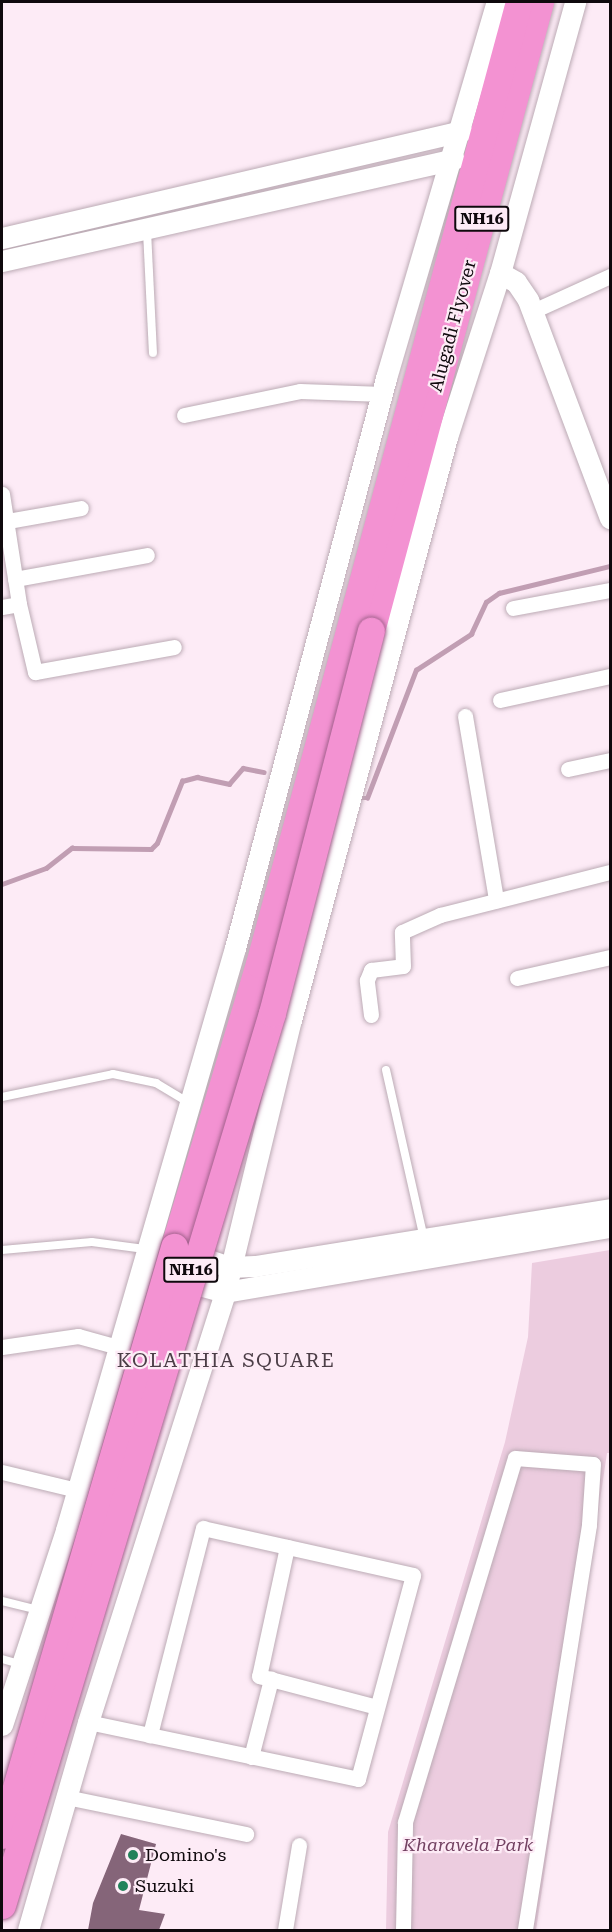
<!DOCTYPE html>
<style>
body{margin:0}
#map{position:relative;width:612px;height:1932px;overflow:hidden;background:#fdebf6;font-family:"Roboto Serif",serif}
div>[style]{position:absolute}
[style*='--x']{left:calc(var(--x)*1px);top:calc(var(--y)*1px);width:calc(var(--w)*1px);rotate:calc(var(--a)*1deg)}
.green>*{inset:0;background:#ecccdf}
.stream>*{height:4.5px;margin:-2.25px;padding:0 2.25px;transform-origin:2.25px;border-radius:2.25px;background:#c19eb3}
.building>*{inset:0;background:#856579}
.roads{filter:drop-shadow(0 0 2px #bcabb5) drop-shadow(0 0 2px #bcabb5)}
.lane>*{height:8px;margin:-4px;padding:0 4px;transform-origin:4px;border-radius:4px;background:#fff}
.street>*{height:15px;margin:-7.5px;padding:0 7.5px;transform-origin:7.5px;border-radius:7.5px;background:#fff}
.secondary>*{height:21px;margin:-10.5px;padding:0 10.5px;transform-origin:10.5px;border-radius:10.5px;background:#fff}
.highway>*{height:27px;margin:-13.5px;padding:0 13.5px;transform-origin:13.5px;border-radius:13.5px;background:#f392d2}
.bridges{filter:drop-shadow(0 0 2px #a3628d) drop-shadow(0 0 2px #a3628d)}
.highway-bridge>*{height:27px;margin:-13.5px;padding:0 13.5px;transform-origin:13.5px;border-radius:13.5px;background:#f392d2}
.dots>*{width:16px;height:16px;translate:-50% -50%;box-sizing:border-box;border:3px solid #fdebf6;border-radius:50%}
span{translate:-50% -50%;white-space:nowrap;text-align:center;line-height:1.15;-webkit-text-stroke:4.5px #fdebf6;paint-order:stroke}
.shield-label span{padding:2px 4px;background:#fdebf6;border:2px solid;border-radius:4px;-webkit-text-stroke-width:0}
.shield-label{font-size:16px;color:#0f090d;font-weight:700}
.street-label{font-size:18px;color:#0f090d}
.park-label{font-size:18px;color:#734262;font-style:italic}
.poi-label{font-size:18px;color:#0f090d}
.left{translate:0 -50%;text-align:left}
.neighbourhood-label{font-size:20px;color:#4c3e47;letter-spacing:1.5px}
.frame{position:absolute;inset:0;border:3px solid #0f090d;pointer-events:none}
</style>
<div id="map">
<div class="green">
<i style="clip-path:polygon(610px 1250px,610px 1453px,607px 1453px,536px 1930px,386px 1930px,388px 1832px,505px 1442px,528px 1337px,532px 1263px)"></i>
</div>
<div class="stream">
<i style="--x:358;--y:798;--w:9;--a:0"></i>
<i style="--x:367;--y:798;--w:137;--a:-69.1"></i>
<i style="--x:416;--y:670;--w:66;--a:-33.2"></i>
<i style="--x:471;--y:634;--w:35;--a:-65"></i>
<i style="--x:486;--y:602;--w:16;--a:-35"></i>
<i style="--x:499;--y:593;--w:114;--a:-13.7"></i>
<i style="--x:2;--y:884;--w:47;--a:-20"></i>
<i style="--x:46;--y:868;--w:33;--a:-38"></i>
<i style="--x:72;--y:848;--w:79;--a:0.7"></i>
<i style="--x:151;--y:849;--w:8;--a:-45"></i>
<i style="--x:157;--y:843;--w:67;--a:-68"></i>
<i style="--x:182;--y:781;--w:16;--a:-15"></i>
<i style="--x:197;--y:777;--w:33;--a:12"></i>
<i style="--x:229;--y:784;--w:21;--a:-49"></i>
<i style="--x:243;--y:768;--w:21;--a:11"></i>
</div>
<div class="building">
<i style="clip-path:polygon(121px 1834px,156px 1844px,139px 1910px,165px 1914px,159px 1930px,88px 1930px,93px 1903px)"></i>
</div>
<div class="roads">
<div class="lane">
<i style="--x:147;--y:231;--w:122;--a:87.2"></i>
<i style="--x:386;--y:1070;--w:172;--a:77.3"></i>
<i style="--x:2;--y:1097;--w:113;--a:-11.7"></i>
<i style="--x:113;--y:1074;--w:44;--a:11.8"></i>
<i style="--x:156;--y:1083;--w:39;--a:31"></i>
<i style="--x:2;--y:1250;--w:90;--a:-5.1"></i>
<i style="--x:92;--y:1242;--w:53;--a:7.5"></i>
<i style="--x:2;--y:1601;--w:37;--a:14"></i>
<i style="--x:2;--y:1659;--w:19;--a:16"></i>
</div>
<div class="street">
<i style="--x:533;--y:311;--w:85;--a:-24.4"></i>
<i style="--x:184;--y:415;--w:118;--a:-11.7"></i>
<i style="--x:300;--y:391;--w:83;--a:2.1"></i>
<i style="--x:2;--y:494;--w:111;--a:81.2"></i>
<i style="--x:2;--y:522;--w:80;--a:-10"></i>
<i style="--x:15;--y:579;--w:134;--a:-10.3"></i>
<i style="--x:2;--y:607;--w:17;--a:-10"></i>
<i style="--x:19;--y:604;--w:70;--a:76.8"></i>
<i style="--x:35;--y:672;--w:141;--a:-10.2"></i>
<i style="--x:513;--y:608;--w:99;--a:-10.5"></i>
<i style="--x:500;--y:700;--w:113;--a:-12.3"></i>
<i style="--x:465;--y:716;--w:187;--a:80.4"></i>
<i style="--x:568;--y:769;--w:43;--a:-12.1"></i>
<i style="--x:517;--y:978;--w:95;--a:-12.7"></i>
<i style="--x:371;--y:1015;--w:35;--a:-97"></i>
<i style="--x:367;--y:980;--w:11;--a:-68"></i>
<i style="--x:371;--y:970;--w:32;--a:-7"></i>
<i style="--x:403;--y:966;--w:34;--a:-92"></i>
<i style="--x:402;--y:932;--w:42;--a:-24.1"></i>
<i style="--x:440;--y:915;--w:175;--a:-14.2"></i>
<i style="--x:2;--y:1347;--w:77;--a:-8.2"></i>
<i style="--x:78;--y:1336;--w:41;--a:15.4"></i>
<i style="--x:2;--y:1472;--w:77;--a:13.5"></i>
<i style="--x:287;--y:1547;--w:132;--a:102.2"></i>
<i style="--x:259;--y:1676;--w:122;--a:14.7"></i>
<i style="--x:88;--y:1722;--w:276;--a:11.9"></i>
<i style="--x:358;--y:1779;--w:211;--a:-74.9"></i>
<i style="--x:413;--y:1575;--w:215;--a:-167.4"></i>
<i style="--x:203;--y:1528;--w:214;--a:104.4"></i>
<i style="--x:251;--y:1757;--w:81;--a:-75.6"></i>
<i style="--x:66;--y:1797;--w:184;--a:11.6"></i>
<i style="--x:285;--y:1930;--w:86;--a:-80.6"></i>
<i style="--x:403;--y:1930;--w:108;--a:-88.9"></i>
<i style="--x:405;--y:1822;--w:380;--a:-73.2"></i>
<i style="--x:515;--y:1458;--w:78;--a:4.4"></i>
<i style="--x:593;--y:1464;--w:61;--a:93.8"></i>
<i style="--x:589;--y:1525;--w:410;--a:99"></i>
</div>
<div class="secondary">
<i style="--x:2;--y:238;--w:472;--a:-13.1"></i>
<i style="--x:2;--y:261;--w:463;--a:-12.7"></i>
<i style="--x:500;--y:273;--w:18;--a:29"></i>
<i style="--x:516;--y:282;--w:22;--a:56"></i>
<i style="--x:528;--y:300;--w:233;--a:69.4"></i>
<i style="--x:183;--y:1251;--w:49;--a:19.2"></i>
<i style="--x:229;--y:1267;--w:26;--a:-2"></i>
<i style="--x:255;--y:1266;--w:360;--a:-9.1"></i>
<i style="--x:177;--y:1279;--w:50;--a:15.2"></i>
<i style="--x:225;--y:1292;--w:390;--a:-9.6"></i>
<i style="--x:2;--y:1725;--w:205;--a:-71.8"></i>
<i style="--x:66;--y:1530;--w:606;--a:-73.81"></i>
<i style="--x:235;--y:948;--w:590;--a:-75.16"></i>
<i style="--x:386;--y:378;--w:392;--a:-73.6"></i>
<i style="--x:28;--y:1930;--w:216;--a:-73.9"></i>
<i style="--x:88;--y:1722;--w:451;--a:-72.3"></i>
<i style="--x:225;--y:1292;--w:280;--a:-76.4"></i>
<i style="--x:291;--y:1020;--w:604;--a:-75.02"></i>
<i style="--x:447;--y:437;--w:172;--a:-72.1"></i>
<i style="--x:500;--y:273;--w:281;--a:-74.5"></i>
</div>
<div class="highway">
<i style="--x:371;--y:631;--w:651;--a:-74.96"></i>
<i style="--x:174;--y:1247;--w:295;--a:-73.3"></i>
<i style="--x:259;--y:964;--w:997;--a:-74.88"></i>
</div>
</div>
<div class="bridges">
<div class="highway-bridge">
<i style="--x:2;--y:1835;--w:613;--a:-73.69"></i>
<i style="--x:2;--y:1905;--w:932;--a:-73.16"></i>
<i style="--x:272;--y:1013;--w:395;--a:-75.5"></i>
</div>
</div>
<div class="dots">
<i style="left:133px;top:1855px;background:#22825a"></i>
<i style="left:123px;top:1886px;background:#22825a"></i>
</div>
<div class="shield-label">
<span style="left:482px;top:219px">NH16</span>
<span style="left:191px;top:1270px">NH16</span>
</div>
<div class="street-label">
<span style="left:453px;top:326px;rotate:-75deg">Alugadi Flyover</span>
</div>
<div class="park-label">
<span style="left:468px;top:1845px">Kharavela Park</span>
</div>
<div class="poi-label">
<span class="left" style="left:145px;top:1855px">Domino's</span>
<span class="left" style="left:135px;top:1886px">Suzuki</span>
</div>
<div class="neighbourhood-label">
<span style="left:226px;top:1360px">KOLATHIA SQUARE</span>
</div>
<div class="frame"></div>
</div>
